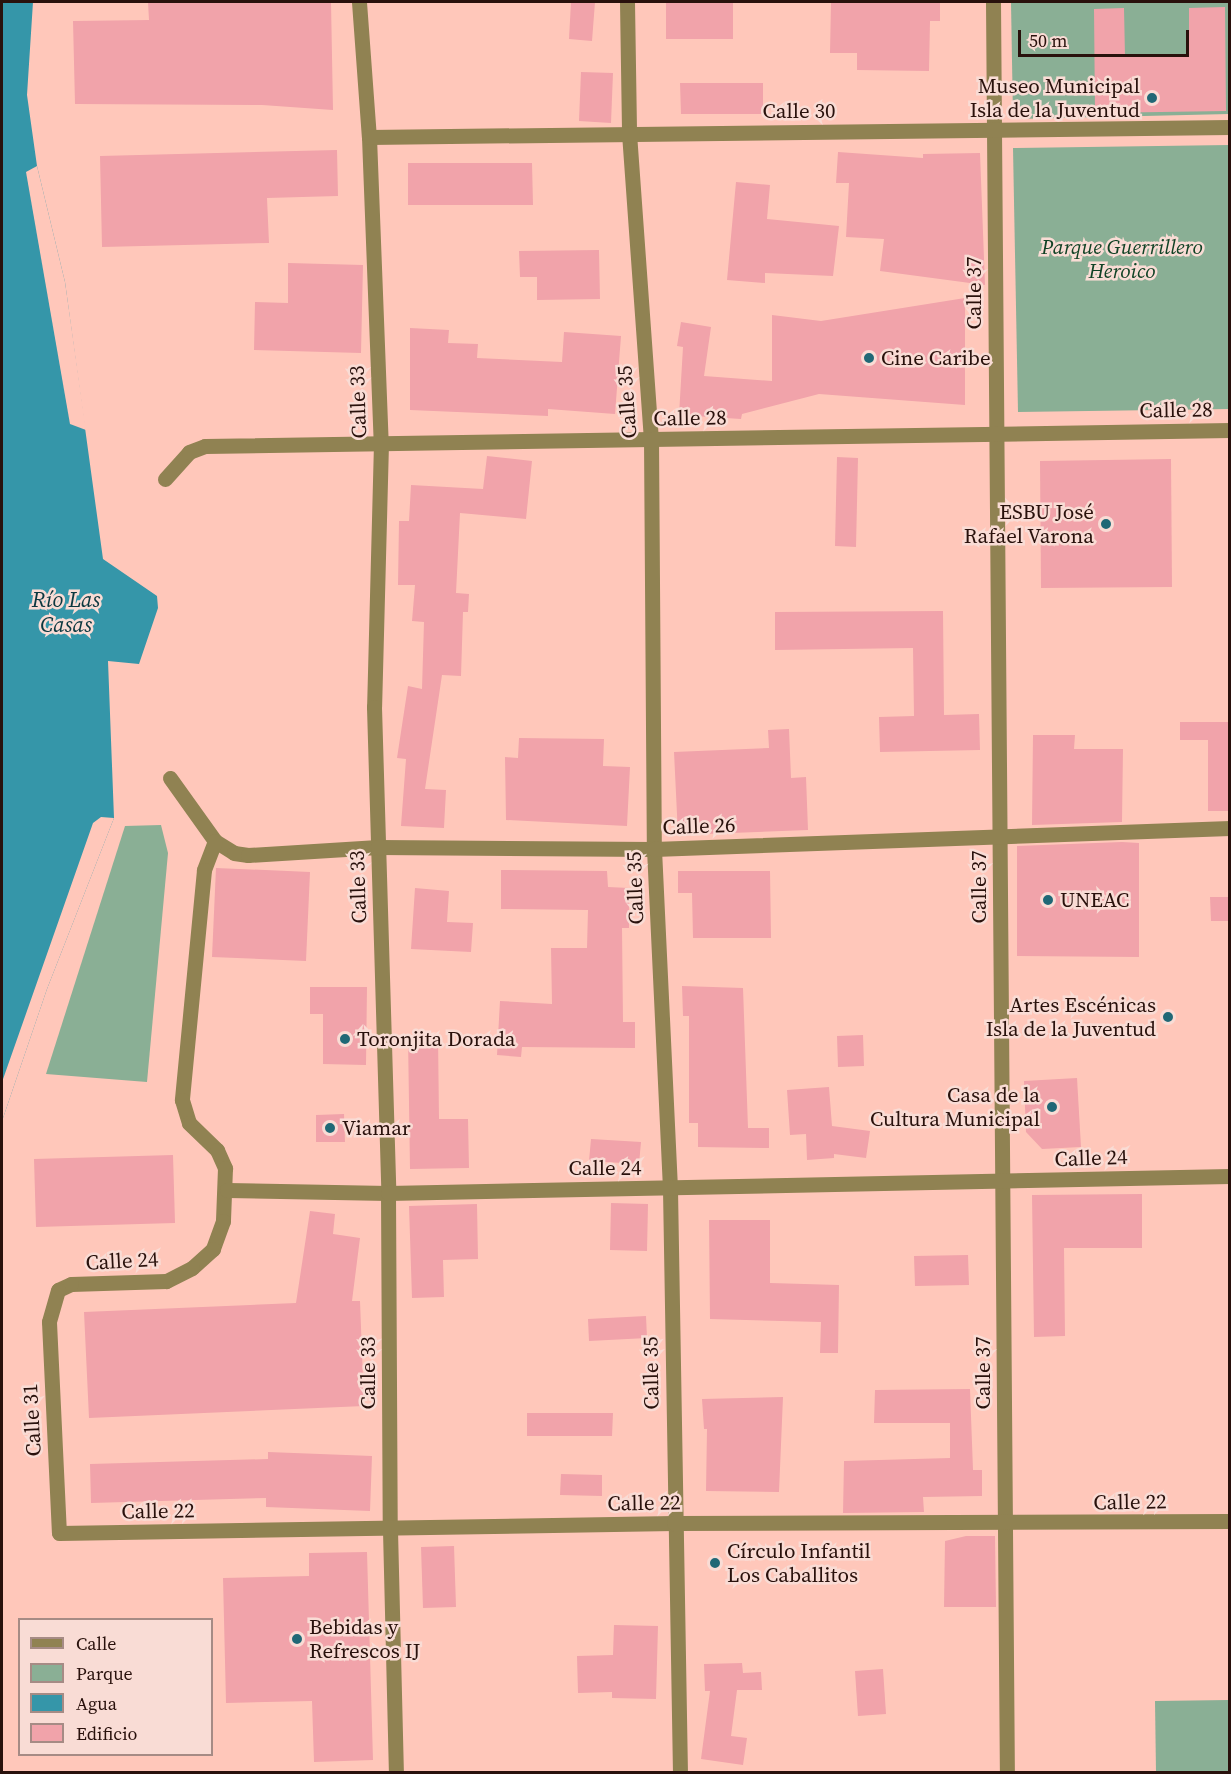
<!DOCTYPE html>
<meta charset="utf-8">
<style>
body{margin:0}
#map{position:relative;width:1231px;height:1774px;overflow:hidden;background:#ffc7ba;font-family:"Source Serif 4",serif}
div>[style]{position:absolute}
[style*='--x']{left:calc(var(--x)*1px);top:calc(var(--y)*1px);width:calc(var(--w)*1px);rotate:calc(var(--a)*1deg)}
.green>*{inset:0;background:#8aaf95}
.water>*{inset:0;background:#3596a9}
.pier>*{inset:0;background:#ffc7ba}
.building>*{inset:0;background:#f1a3aa}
.minor>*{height:15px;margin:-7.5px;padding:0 7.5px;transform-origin:7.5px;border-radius:7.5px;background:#908252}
.dots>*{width:16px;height:16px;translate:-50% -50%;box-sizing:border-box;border:3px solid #f9dcd5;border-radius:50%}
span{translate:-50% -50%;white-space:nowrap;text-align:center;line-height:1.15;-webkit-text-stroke:5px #f9dcd5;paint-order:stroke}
.poi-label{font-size:21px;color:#29110c}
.right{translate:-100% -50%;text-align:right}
.left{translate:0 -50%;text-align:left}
.street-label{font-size:21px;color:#29110c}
.park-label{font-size:21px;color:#104225;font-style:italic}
.water-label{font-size:22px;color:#0b3840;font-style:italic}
.frame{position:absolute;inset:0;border:3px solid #29110c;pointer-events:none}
.legend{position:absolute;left:18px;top:1618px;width:195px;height:138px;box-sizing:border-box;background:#f9dcd5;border:2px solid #a68b85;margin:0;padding:8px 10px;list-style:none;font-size:18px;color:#29110c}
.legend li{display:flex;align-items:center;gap:12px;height:30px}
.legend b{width:30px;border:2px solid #a68b85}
.scale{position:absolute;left:1018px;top:30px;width:171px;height:27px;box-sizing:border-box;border:3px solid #29110c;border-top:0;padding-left:8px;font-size:18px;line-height:21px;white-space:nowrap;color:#29110c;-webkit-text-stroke:4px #f9dcd5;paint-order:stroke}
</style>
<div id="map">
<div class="green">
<i style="clip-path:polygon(1011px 2px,1229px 2px,1229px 114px,1013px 119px)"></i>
<i style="clip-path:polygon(1229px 145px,1229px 409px,1018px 412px,1013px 148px)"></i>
<i style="clip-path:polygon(161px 825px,168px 853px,147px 1082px,46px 1074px,125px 826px)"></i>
<i style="clip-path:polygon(1229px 1700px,1229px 1772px,1156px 1772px,1155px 1701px)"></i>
</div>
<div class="water">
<i style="clip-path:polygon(2px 2px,33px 2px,27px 95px,37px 166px,65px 282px,103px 559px,157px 596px,158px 608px,139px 664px,108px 661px,114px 818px,47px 989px,2px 1121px)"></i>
</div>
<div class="pier">
<i style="clip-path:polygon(37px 166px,65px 282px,86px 430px,70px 424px,26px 172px)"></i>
<i style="clip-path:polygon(101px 817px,114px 818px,47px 989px,2px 1121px,2px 1082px,93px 823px)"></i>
</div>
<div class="building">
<i style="clip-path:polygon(148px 2px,331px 2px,333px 110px,262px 105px,75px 104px,73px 21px,149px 20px)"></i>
<i style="clip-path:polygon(571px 2px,595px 2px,592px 41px,569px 39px)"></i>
<i style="clip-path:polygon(666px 2px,733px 2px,733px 39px,666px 39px)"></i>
<i style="clip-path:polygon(831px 2px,940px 2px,940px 21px,930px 21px,929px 71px,857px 70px,857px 53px,830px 53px)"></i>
<i style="clip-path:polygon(1225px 7px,1226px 111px,1095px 113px,1094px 9px,1124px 8px,1125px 56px,1189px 55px,1189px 8px)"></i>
<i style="clip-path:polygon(581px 72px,613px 73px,611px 123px,579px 121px)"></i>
<i style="clip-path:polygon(680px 83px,763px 83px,763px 114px,681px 114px)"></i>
<i style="clip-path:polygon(337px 150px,338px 196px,267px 198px,269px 243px,102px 247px,100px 156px)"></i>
<i style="clip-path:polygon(838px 152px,923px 158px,923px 154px,980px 153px,985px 285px,880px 271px,884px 239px,846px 237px,849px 183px,836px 183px)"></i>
<i style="clip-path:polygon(408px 163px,532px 163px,533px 205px,408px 205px)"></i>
<i style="clip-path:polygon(736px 182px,770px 185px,767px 219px,839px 226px,833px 276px,765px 273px,765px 283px,727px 280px)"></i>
<i style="clip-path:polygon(599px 250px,600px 299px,537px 300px,537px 277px,520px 277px,519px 251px)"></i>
<i style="clip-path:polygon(288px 263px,363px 265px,361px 353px,254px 350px,255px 302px,288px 303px)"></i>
<i style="clip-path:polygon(965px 298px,965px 405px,819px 394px,742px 414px,741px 419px,679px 415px,683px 347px,677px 346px,681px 322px,711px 327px,704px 376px,772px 381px,772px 315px,821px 321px)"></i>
<i style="clip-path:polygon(410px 328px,449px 330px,448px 343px,478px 344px,477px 358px,562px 362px,564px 332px,621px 336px,615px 414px,548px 409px,548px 416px,410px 410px)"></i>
<i style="clip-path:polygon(487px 456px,532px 461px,526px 519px,460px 513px,456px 593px,469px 594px,468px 612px,463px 612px,461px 676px,442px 675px,425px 789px,446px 790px,444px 828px,401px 826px,406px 759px,397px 758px,408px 686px,422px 689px,424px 622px,412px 621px,415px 585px,398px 585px,399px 521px,409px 521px,411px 485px,483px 489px)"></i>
<i style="clip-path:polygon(837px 457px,858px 458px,856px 547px,835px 546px)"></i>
<i style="clip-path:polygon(1171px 459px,1172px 587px,1041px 588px,1040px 461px)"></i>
<i style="clip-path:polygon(943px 611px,944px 715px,979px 714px,980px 750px,880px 752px,879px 717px,914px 716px,913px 648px,775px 650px,775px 612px)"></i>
<i style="clip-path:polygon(1180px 722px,1230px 722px,1230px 811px,1208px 811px,1208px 740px,1180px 740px)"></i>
<i style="clip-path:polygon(789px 729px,791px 778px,806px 777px,808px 830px,678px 835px,674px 752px,769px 748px,768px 730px)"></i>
<i style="clip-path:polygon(1033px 735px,1075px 735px,1074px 749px,1123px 749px,1122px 822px,1032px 825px)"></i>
<i style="clip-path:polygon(519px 738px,604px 739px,603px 766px,630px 767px,627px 826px,506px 820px,505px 757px,518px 758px)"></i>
<i style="clip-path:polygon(1122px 842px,1139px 843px,1139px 957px,1017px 956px,1017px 846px)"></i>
<i style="clip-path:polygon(216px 868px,310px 872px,306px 961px,212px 957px)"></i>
<i style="clip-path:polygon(501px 870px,607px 871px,608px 887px,629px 888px,629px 928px,622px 928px,623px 1022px,635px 1022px,635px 1048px,522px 1047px,521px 1057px,497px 1055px,500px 1001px,552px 1004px,551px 948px,587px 948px,588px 910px,501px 909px)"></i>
<i style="clip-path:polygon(678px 871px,770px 871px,771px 938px,693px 938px,692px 893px,678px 893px)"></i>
<i style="clip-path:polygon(415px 888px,449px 891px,447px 922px,473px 923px,471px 952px,411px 949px)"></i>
<i style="clip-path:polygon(1210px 897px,1230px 897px,1230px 921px,1211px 921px)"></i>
<i style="clip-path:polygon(682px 986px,743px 988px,748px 1128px,769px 1128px,769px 1148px,698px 1147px,698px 1123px,689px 1123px,689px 1016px,683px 1016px)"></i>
<i style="clip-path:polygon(310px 987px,367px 987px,366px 1065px,323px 1064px,323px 1014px,310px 1014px)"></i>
<i style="clip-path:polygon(863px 1035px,864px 1066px,838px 1067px,837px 1036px)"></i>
<i style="clip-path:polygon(438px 1036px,439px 1119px,468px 1119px,469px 1168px,410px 1169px,408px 1037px)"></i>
<i style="clip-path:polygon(1077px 1078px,1081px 1147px,1042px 1149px,1026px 1132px,1024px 1081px)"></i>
<i style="clip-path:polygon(829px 1087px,832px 1126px,870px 1131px,866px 1158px,834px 1154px,834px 1158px,807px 1160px,806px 1134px,790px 1135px,787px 1090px)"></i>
<i style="clip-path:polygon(344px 1114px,345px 1142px,316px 1142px,316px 1115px)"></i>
<i style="clip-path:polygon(591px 1139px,641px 1142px,639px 1164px,589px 1161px)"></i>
<i style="clip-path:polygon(173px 1155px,175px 1223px,36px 1227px,34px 1159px)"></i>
<i style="clip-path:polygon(1142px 1194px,1142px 1248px,1064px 1248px,1065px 1336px,1034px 1337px,1032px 1195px)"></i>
<i style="clip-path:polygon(611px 1203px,648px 1204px,647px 1251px,610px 1250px)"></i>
<i style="clip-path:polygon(477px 1204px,478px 1259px,443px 1260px,444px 1297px,412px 1298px,409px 1206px)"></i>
<i style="clip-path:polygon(310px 1211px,335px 1214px,333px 1234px,360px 1238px,352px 1301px,360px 1301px,364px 1406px,89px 1418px,84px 1312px,296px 1303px)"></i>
<i style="clip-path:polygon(709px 1220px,770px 1220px,770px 1283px,839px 1285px,838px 1353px,820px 1353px,821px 1322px,710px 1319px)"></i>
<i style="clip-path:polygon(968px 1255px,969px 1285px,915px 1286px,914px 1256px)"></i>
<i style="clip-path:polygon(646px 1316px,647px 1338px,589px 1341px,588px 1319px)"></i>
<i style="clip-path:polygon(970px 1389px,973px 1470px,982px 1470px,982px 1496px,923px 1497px,924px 1512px,843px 1513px,844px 1461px,950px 1458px,950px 1423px,874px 1423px,875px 1390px)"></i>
<i style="clip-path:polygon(783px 1397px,779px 1492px,706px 1491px,707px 1429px,704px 1429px,702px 1399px)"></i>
<i style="clip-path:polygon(527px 1413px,613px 1413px,612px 1436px,527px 1436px)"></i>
<i style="clip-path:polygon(268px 1452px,372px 1456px,370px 1511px,266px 1507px,266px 1498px,91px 1503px,90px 1464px,268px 1459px)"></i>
<i style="clip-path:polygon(561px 1474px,602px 1475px,602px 1496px,560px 1495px)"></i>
<i style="clip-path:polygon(966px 1536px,995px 1536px,996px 1607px,944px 1607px,945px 1541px)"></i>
<i style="clip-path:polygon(454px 1546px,456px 1607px,423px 1608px,421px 1547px)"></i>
<i style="clip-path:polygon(367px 1552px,373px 1760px,314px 1762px,312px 1701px,226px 1703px,223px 1578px,309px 1576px,309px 1553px)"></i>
<i style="clip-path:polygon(614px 1625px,658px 1626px,656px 1699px,612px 1698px,612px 1692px,578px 1693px,577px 1656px,613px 1655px)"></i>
<i style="clip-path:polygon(742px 1663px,743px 1673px,761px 1672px,762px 1690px,737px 1690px,731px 1736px,747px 1738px,743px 1765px,701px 1759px,710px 1691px,705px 1691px,704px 1664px)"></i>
<i style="clip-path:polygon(883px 1669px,886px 1714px,858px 1716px,855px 1671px)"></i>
</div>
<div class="minor">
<i style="--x:359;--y:2;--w:135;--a:85.8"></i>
<i style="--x:369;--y:137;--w:306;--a:87.8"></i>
<i style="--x:381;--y:443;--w:264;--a:91.5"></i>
<i style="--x:374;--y:707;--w:486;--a:88.3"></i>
<i style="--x:388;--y:1193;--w:337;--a:89.7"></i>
<i style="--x:390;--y:1530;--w:242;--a:88.6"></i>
<i style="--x:627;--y:2;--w:131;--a:89.1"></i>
<i style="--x:629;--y:133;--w:307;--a:85.9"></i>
<i style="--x:651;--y:439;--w:410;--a:89.6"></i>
<i style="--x:654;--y:849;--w:340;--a:87.3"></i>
<i style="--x:670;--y:1189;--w:583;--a:89.02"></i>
<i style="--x:993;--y:2;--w:1770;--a:89.55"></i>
<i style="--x:369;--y:137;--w:861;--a:-0.67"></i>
<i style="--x:165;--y:479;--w:36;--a:-48"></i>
<i style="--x:189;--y:452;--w:17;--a:-21"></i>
<i style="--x:205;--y:446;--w:1025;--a:-0.89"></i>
<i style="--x:170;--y:778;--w:77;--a:54.5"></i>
<i style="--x:215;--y:841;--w:22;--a:32"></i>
<i style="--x:234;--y:853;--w:14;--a:8"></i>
<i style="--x:248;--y:855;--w:130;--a:-3.5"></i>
<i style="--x:378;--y:847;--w:276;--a:0.4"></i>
<i style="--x:654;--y:849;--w:576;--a:-2.09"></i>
<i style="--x:215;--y:841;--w:31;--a:111"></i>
<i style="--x:204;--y:870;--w:231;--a:95.5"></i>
<i style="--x:182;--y:1100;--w:24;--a:73"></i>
<i style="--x:189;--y:1123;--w:39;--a:44"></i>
<i style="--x:217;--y:1150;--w:20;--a:66"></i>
<i style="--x:225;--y:1168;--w:53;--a:92.2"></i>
<i style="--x:223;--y:1221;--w:30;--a:110"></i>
<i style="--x:213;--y:1249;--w:28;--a:138"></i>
<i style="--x:192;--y:1268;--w:29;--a:153"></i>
<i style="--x:166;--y:1281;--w:95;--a:178.2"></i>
<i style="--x:71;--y:1284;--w:14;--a:155"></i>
<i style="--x:58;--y:1290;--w:33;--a:106"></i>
<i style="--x:49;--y:1322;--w:211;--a:87.3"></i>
<i style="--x:59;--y:1533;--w:615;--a:-0.93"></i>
<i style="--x:674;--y:1523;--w:556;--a:-0.21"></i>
<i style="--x:227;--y:1190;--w:161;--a:1.1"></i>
<i style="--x:388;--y:1193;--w:842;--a:-1.16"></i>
</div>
<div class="dots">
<i style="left:1152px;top:98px;background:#206876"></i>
<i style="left:869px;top:358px;background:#206876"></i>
<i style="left:1106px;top:524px;background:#206876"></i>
<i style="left:1048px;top:900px;background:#206876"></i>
<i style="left:1168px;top:1017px;background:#206876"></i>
<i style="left:345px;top:1039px;background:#206876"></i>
<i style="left:1052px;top:1107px;background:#206876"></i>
<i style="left:330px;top:1128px;background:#206876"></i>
<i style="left:715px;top:1563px;background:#206876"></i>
<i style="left:297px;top:1639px;background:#206876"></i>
</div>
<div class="poi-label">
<span class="right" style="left:1140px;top:98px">Museo Municipal<br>Isla de la Juventud</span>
<span class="left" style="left:881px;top:358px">Cine Caribe</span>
<span class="right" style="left:1094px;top:524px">ESBU José<br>Rafael Varona</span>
<span class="left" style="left:1060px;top:900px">UNEAC</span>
<span class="right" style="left:1156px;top:1017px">Artes Escénicas<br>Isla de la Juventud</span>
<span class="left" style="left:357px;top:1039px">Toronjita Dorada</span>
<span class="right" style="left:1040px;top:1107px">Casa de la<br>Cultura Municipal</span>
<span class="left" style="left:342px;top:1128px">Viamar</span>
<span class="left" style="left:727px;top:1563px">Círculo Infantil<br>Los Caballitos</span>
<span class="left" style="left:309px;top:1639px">Bebidas y<br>Refrescos IJ</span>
</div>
<div class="street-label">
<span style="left:799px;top:111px">Calle 30</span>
<span style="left:974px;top:293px;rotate:-90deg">Calle 37</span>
<span style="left:358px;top:402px;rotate:-92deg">Calle 33</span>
<span style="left:627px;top:402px;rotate:-94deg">Calle 35</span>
<span style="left:1176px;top:410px;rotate:-1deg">Calle 28</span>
<span style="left:690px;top:418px;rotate:-1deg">Calle 28</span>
<span style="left:699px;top:826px;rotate:-2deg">Calle 26</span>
<span style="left:358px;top:887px;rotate:-92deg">Calle 33</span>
<span style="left:979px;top:887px;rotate:-90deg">Calle 37</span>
<span style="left:635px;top:888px;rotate:-92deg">Calle 35</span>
<span style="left:1091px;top:1158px;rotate:-2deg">Calle 24</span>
<span style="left:605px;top:1168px">Calle 24</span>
<span style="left:122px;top:1261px;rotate:-3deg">Calle 24</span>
<span style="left:368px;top:1373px;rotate:-90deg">Calle 33</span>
<span style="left:651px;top:1373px;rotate:-91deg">Calle 35</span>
<span style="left:983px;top:1373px;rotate:-90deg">Calle 37</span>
<span style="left:32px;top:1420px;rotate:-93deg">Calle 31</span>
<span style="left:1130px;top:1502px;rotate:-1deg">Calle 22</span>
<span style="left:644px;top:1503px;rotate:-1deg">Calle 22</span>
<span style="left:158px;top:1511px;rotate:-1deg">Calle 22</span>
</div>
<div class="park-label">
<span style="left:1122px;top:259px">Parque Guerrillero<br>Heroico</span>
</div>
<div class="water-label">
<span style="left:66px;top:612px">Río Las<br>Casas</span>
</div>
<div class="frame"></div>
<ul class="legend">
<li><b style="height:8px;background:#908252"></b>Calle</li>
<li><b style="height:16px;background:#8aaf95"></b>Parque</li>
<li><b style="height:16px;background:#3596a9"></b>Agua</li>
<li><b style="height:16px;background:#f1a3aa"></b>Edificio</li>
</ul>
<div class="scale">50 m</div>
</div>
